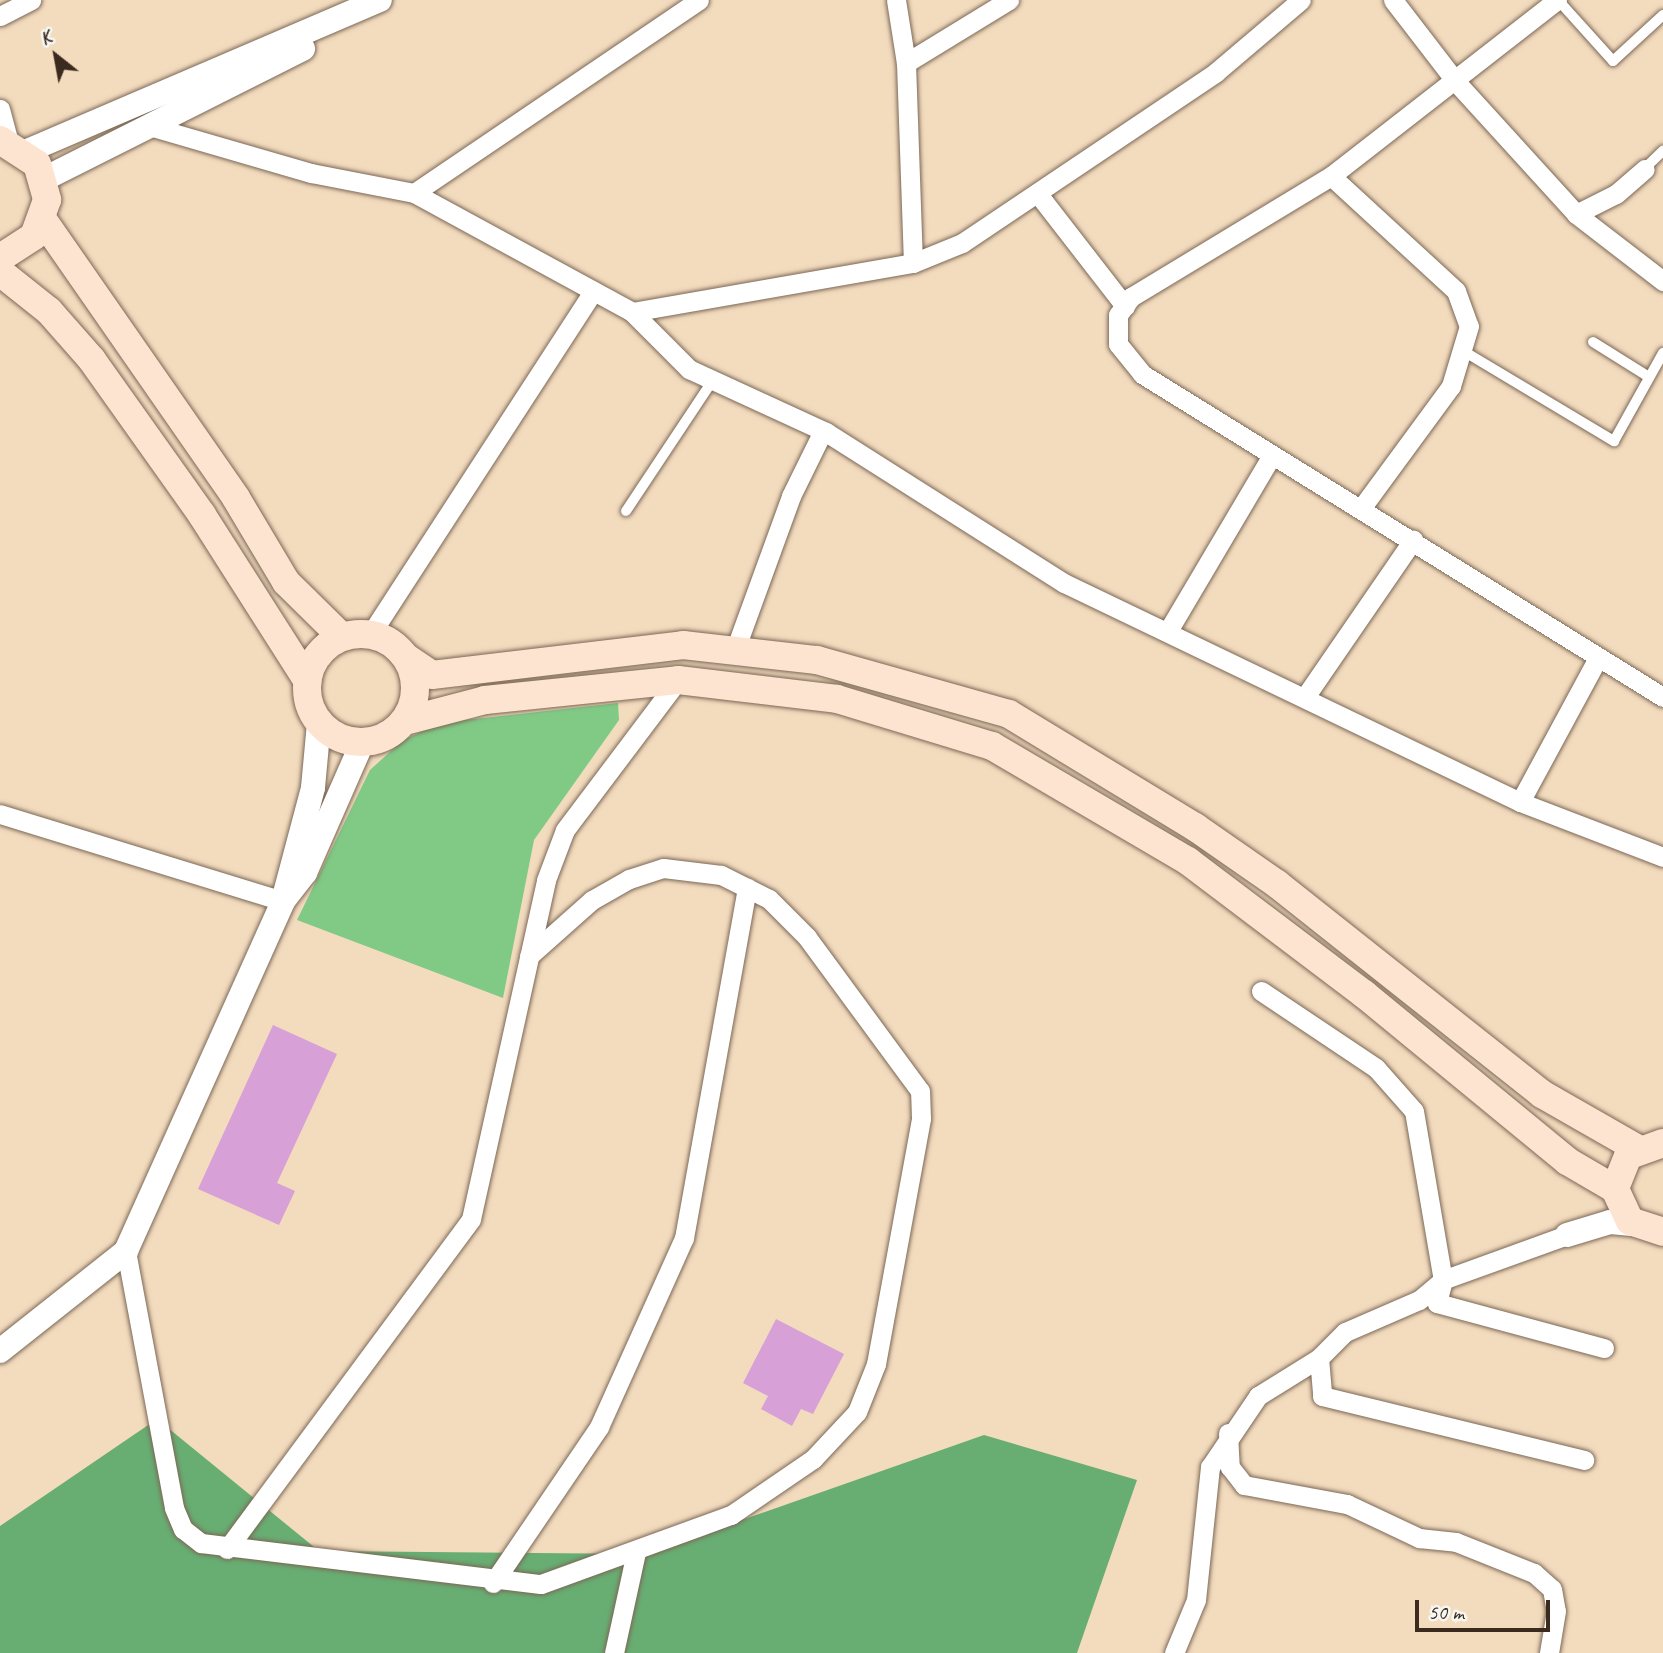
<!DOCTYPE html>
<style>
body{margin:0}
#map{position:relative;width:1663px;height:1653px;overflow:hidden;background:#f3dbbe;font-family:Caveat,sans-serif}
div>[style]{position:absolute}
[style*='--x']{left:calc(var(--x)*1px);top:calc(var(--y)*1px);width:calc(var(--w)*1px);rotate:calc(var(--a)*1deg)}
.green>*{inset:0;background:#81ca86}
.forest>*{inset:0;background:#68ae73}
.building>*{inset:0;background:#d7a1d7}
.roads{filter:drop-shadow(0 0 2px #7b6856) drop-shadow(0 0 2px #7b6856)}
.service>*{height:10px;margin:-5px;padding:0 5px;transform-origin:5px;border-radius:5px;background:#fff}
.minor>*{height:19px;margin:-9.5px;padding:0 9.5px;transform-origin:9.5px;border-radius:9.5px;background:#fff}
.tertiary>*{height:24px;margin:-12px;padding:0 12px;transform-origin:12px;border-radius:12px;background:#fff}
.secondary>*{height:28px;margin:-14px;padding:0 14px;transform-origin:14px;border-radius:14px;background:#fde4d1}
.secondary>.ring{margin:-14px;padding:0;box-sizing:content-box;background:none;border:28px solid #fde4d1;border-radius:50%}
span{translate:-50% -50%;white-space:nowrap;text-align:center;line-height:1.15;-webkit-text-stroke:5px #f6f6f2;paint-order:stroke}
.north{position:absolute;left:21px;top:21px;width:70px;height:70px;-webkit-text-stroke:5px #f6f6f2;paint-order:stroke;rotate:329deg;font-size:19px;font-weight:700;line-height:28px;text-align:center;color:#3b2a1e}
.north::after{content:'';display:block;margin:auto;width:24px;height:32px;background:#3b2a1e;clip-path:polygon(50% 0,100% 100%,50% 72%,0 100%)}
.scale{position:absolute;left:1415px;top:1600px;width:135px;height:32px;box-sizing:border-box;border:4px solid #3b2a1e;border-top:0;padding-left:9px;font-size:21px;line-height:24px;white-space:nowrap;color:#3b2a1e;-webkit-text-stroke:5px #f6f6f2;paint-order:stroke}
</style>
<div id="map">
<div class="green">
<i style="clip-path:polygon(618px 703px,619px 720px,534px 840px,503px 998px,297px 920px,370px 770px,402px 741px,439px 723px)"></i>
</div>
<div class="forest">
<i style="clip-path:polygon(157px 1419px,319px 1551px,645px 1554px,984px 1435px,1137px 1480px,1077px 1653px,0 1653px,0 1526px)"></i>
</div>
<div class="building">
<i style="clip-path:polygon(273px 1025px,337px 1054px,277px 1183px,295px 1191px,279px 1225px,198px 1189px)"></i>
<i style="clip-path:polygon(776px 1319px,844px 1354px,813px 1414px,801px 1409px,792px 1426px,761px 1409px,768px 1396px,743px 1383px)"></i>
</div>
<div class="roads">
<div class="service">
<i style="--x:1558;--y:0;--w:82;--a:48"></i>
<i style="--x:1613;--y:61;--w:68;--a:-42.6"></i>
<i style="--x:1643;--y:170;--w:28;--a:-44"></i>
<i style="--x:1593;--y:342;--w:66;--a:32"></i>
<i style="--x:1465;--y:352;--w:174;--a:30.9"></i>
<i style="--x:1614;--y:441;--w:101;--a:-60.9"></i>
<i style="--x:626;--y:511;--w:157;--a:-56.4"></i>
</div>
<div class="minor">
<i style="--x:896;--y:0;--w:64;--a:81"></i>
<i style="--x:906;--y:63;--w:200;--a:88"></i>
<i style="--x:1393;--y:0;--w:105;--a:52.4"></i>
<i style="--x:1457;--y:83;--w:177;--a:47.7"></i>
<i style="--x:1576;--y:214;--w:110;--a:37.6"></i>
<i style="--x:1557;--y:0;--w:286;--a:142.1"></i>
<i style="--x:1331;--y:176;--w:234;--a:148.8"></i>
<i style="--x:1131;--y:297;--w:22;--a:126"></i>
<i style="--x:1118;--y:315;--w:29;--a:90"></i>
<i style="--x:1118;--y:344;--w:38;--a:51"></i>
<i style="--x:1142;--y:374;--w:613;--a:31.8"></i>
<i style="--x:0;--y:16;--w:35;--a:-27"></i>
<i style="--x:906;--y:63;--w:121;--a:-31.5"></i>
<i style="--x:0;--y:109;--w:34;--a:75"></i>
<i style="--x:149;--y:126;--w:169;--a:16.2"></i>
<i style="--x:311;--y:173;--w:105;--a:11"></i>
<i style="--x:414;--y:193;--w:248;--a:28.6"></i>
<i style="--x:632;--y:312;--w:81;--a:45"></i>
<i style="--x:689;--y:369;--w:151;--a:24.7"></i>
<i style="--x:826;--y:432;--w:282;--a:32.4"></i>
<i style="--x:1064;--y:583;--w:506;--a:25.65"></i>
<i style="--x:1520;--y:802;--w:153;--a:21"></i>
<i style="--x:1331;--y:176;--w:170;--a:42.6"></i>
<i style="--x:1456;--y:291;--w:37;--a:70"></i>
<i style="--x:1469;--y:326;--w:63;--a:106.7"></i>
<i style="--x:1451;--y:386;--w:149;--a:126.3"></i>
<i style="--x:414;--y:193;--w:344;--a:-34.1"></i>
<i style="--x:1038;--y:194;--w:142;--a:52.2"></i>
<i style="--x:1576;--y:214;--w:45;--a:-26.6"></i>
<i style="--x:1616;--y:194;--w:38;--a:-41"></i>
<i style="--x:632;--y:312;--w:285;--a:-9.9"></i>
<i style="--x:913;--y:263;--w:53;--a:-22.2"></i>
<i style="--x:962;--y:243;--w:306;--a:-33.9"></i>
<i style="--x:1216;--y:72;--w:111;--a:-40.3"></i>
<i style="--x:1168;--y:631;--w:204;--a:-59.4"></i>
<i style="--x:370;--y:635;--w:410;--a:-57"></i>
<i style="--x:735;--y:650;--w:164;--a:-70"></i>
<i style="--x:791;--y:496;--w:72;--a:-63.8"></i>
<i style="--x:1305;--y:697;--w:191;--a:-55.5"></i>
<i style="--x:1520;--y:802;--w:164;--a:-61.6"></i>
<i style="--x:0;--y:814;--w:296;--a:17.1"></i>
<i style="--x:1261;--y:991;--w:138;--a:33.8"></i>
<i style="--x:1376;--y:1068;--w:57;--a:48.5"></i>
<i style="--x:1414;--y:1111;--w:171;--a:80.3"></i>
<i style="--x:1443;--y:1280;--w:24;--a:105"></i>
<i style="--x:1437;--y:1303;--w:173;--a:15.1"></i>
<i style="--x:1567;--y:1235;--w:132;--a:160.1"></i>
<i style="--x:1443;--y:1280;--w:31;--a:140"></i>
<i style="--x:1419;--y:1300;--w:81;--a:156.6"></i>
<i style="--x:1345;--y:1332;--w:37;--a:135"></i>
<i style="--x:1319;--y:1358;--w:38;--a:85"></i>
<i style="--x:1322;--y:1396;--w:270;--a:13.7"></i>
<i style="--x:126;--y:1251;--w:261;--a:79.4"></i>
<i style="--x:174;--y:1508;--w:23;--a:67"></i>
<i style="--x:183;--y:1529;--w:23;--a:38"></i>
<i style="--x:201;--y:1543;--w:342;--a:6.9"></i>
<i style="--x:541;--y:1584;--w:202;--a:-20"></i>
<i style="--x:731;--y:1515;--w:99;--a:-34.3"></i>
<i style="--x:813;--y:1459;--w:64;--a:-46.9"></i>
<i style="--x:857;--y:1412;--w:52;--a:-68.4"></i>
<i style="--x:876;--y:1364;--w:250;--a:-79.6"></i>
<i style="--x:921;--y:1118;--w:27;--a:-92"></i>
<i style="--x:920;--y:1091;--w:191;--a:-126.3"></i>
<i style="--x:807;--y:937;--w:54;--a:-135"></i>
<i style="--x:769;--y:899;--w:54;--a:-153.4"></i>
<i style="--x:721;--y:875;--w:58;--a:-173.1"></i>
<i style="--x:663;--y:868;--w:36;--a:162"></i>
<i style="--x:629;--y:879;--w:43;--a:150.4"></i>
<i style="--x:592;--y:900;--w:84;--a:138.4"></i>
<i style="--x:1228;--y:1433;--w:34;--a:87"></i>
<i style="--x:1230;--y:1467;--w:23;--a:52"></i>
<i style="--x:1244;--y:1485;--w:105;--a:10.5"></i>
<i style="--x:1347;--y:1504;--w:80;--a:25.3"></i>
<i style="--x:1419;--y:1538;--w:37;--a:6"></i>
<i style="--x:1456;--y:1542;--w:84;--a:21.7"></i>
<i style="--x:1534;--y:1573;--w:24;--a:42"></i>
<i style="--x:1552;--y:1589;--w:22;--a:80"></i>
<i style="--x:1556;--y:1611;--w:43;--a:99.5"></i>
<i style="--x:227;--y:1549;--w:410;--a:-53.5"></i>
<i style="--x:471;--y:1219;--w:347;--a:-77.5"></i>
<i style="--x:546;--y:880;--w:53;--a:-69.2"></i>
<i style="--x:565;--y:830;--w:188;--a:-53"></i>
<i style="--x:493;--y:1583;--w:189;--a:-55.8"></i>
<i style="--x:599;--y:1427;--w:207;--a:-65.8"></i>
<i style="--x:684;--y:1238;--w:356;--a:-79.8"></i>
<i style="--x:614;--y:1653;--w:103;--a:-77.7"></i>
<i style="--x:1174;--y:1653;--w:57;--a:-67.5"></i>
<i style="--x:1196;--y:1600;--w:134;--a:-84"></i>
<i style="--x:1210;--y:1467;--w:86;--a:-55.9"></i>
<i style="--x:1258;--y:1396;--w:72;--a:-31.9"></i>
</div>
<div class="tertiary">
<i style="--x:25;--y:152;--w:386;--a:-23.2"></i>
<i style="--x:44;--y:179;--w:290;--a:-26.7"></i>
<i style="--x:319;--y:723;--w:65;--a:95.3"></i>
<i style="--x:313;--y:788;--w:117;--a:104.9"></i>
<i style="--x:283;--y:901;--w:36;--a:-52"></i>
<i style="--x:305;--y:873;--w:142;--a:-66.3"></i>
<i style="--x:1567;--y:1235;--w:45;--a:-16.8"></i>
<i style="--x:1610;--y:1222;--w:25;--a:5"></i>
<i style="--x:0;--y:1351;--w:161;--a:-38.4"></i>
<i style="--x:126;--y:1251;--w:384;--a:-65.8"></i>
</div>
<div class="secondary">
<i style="--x:0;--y:140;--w:44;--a:33"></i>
<i style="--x:37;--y:164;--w:37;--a:74"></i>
<i style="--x:47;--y:200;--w:38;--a:110"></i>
<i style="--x:34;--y:236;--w:40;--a:147.1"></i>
<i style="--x:43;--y:220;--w:338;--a:55.2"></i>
<i style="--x:236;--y:498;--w:98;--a:59.2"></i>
<i style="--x:286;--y:582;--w:78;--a:44.5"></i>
<i style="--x:0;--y:272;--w:63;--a:38.5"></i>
<i style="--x:49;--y:311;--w:65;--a:48.7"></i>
<i style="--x:92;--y:360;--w:190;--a:54.6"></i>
<i style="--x:202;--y:515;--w:196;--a:57.5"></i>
<i class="ring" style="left:307px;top:634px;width:80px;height:80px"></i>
<i style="--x:407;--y:658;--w:30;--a:34"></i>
<i style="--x:432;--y:675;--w:253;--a:-6.8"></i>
<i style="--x:683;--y:645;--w:135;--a:6.4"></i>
<i style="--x:817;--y:660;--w:199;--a:15.7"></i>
<i style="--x:1009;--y:714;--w:218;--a:31.3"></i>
<i style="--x:1195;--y:827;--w:100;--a:34.8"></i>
<i style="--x:1277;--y:884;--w:338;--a:38.4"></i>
<i style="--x:1542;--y:1094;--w:111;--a:29.8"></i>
<i style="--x:405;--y:721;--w:83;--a:-14.7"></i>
<i style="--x:485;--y:700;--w:194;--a:-5.9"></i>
<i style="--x:678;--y:680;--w:160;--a:6.8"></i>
<i style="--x:837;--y:699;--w:162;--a:16.9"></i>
<i style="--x:992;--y:746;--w:227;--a:30.4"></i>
<i style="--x:1188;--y:861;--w:221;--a:37.1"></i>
<i style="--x:1364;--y:994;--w:263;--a:39.4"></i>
<i style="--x:1567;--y:1161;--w:56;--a:30.3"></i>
<i style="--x:1663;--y:1143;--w:37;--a:160"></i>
<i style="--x:1628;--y:1156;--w:35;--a:112"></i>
<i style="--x:1615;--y:1189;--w:35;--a:65"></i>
<i style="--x:1630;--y:1221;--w:35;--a:18"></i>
</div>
</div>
<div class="north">K</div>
<div class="scale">50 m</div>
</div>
